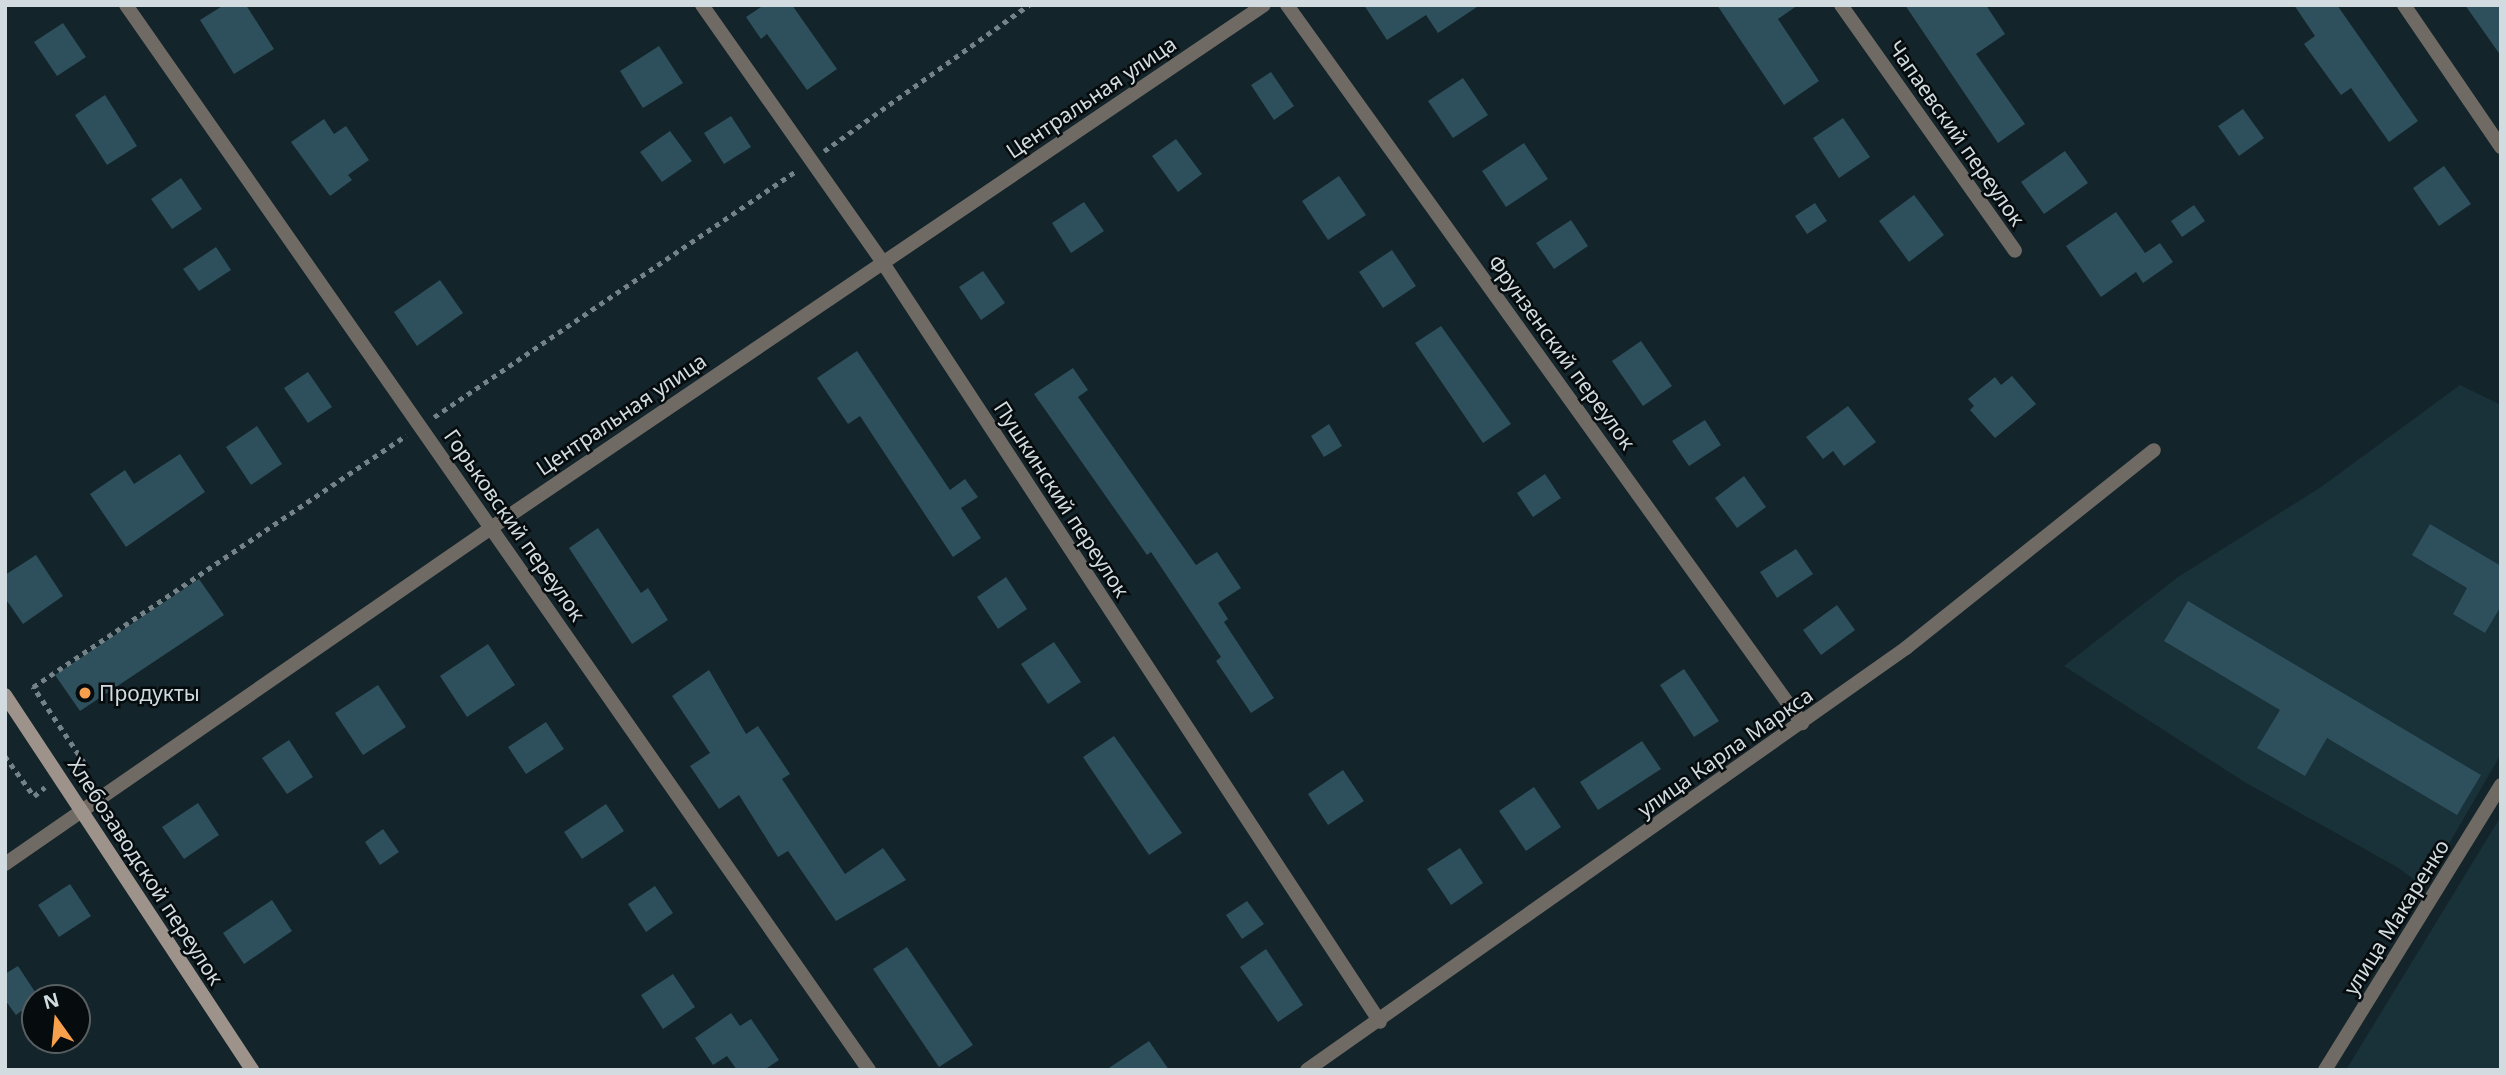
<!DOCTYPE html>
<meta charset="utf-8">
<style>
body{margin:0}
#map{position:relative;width:2506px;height:1075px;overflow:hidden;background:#13242a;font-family:"Noto Sans",sans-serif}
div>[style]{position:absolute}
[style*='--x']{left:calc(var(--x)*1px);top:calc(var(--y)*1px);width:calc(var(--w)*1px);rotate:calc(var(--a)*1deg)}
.built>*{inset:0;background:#193139}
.building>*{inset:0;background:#2d505c}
.path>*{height:4.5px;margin-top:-2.25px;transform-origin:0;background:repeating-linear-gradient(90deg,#758388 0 5px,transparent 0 10px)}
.street>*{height:14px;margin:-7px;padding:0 7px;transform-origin:7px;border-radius:7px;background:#706a65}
.secondary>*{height:14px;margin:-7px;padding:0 7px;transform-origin:7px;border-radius:7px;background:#9e938b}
.dots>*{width:19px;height:19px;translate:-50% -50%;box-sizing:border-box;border:4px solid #060c0e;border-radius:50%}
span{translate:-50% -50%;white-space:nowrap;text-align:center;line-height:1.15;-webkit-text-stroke:5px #060c0e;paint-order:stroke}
.street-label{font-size:21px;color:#d2dce0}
.poi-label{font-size:21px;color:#d2dce0}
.left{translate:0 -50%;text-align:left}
.frame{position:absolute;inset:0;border:7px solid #d2dce0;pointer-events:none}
.north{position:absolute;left:21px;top:984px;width:70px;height:70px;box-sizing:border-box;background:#060c0e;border:2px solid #585f62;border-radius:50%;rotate:345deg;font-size:19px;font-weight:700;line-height:28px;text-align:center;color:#d2dce0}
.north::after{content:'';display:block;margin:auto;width:24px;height:32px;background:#f9a04d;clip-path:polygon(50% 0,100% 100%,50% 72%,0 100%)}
</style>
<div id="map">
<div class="built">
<i style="clip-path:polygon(2460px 385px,2501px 405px,2501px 754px,2424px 887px,2397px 867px,2246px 783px,2064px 666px,2178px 577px,2321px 487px)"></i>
<i style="clip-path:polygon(2501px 816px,2501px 1070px,2346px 1070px)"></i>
</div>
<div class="building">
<i style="clip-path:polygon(224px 5px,246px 5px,274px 49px,234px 74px,200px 20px)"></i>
<i style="clip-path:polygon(764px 5px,792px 5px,837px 69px,807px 90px,767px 34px,761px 39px,746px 17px)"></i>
<i style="clip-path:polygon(1364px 5px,1480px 5px,1438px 33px,1426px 15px,1387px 40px)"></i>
<i style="clip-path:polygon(1717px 5px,1798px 5px,1778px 19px,1819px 81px,1784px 105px)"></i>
<i style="clip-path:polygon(1905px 5px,1986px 5px,2005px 34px,1976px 54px,2025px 124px,1998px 143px)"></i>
<i style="clip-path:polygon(2294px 5px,2337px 5px,2418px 121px,2389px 142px,2351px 88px,2341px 95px,2304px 44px,2315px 36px)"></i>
<i style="clip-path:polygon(2465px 5px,2501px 5px,2501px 56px)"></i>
<i style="clip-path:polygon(63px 23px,86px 57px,57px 76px,34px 42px)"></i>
<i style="clip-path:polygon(659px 46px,683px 83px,643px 108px,620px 71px)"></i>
<i style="clip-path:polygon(1271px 72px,1294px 106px,1274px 120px,1251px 85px)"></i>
<i style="clip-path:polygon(1463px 78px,1488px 115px,1453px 138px,1428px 101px)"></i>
<i style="clip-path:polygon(105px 95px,137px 146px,107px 165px,75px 115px)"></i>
<i style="clip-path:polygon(2243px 109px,2264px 138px,2239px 156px,2218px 126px)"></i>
<i style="clip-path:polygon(731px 116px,751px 147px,724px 164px,704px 133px)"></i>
<i style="clip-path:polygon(1843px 118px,1870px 157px,1839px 178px,1813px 138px)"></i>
<i style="clip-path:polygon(324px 119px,334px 134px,346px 126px,369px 160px,348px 175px,352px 180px,330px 196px,291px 142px)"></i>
<i style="clip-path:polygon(670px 131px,692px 161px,662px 182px,640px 152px)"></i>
<i style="clip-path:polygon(1176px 139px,1202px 174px,1178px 192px,1152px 156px)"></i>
<i style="clip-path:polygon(1524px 143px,1548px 179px,1506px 207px,1482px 171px)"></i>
<i style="clip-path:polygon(2065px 151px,2088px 183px,2044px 214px,2021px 182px)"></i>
<i style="clip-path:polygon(2444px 166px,2471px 204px,2439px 226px,2413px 188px)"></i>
<i style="clip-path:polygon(1339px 176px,1366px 215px,1328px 240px,1302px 201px)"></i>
<i style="clip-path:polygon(181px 178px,202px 209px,172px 229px,151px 199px)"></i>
<i style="clip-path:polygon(1914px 195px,1944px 235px,1909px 262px,1879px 221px)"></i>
<i style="clip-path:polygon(1084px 202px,1104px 231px,1071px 253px,1052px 223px)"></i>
<i style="clip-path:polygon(1815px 203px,1827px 221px,1807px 234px,1795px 216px)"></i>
<i style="clip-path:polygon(2194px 205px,2205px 221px,2182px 237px,2171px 221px)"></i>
<i style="clip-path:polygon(2116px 212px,2145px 253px,2160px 243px,2173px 262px,2143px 283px,2136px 272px,2101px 297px,2066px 246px)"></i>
<i style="clip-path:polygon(1571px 220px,1588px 246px,1554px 269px,1536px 243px)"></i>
<i style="clip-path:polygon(216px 247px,231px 270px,199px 291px,183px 269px)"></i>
<i style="clip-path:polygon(1392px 250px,1416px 286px,1383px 308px,1359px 272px)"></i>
<i style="clip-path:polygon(983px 271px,1005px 303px,981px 320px,959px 287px)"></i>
<i style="clip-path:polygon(440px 280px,463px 313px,417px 346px,394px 312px)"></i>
<i style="clip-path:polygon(1441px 326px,1511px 424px,1483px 443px,1415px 343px)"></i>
<i style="clip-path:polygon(1641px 341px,1672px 386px,1643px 406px,1612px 361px)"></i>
<i style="clip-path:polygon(857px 351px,950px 490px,965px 479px,978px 497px,961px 508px,981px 538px,953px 557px,860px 416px,848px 424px,817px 378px)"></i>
<i style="clip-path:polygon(1073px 368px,1088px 390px,1078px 397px,1196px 565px,1217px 552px,1241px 588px,1218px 603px,1228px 619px,1224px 622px,1274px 698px,1251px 713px,1216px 661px,1221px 657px,1151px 552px,1147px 555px,1034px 394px)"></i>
<i style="clip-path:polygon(308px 372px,332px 407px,308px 423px,284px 388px)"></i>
<i style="clip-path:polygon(2012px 376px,2036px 404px,1995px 438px,1970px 410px,1974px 406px,1968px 399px,1995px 377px,2001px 385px)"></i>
<i style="clip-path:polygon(1848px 406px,1876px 442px,1844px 466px,1833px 451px,1823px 459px,1806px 437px)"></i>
<i style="clip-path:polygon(1705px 420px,1721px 445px,1689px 466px,1672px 441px)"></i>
<i style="clip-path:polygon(1329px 424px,1342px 446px,1324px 457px,1311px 436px)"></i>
<i style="clip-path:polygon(257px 426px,282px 464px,251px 485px,226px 447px)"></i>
<i style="clip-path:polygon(180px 454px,205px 492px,126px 547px,90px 494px,125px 470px,134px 484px)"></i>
<i style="clip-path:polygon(1545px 474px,1561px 498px,1533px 517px,1517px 493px)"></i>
<i style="clip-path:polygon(1744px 476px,1766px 507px,1737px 528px,1715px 498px)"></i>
<i style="clip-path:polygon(2430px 524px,2501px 566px,2501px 606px,2485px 633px,2453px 614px,2467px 588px,2412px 555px)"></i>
<i style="clip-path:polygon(598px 528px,641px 593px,648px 588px,668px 620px,632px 644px,569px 548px)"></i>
<i style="clip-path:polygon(1796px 549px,1813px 574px,1777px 598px,1760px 572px)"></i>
<i style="clip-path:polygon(36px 555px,63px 596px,23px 624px,5px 598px,5px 575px)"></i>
<i style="clip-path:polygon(1006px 577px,1027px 609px,998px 629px,977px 597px)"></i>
<i style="clip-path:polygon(199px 579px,224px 615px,80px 711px,55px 675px)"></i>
<i style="clip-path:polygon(2188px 601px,2481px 775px,2457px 815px,2327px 738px,2305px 776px,2257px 748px,2280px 710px,2164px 641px)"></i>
<i style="clip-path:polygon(1837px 605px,1855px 630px,1821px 655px,1803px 630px)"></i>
<i style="clip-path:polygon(1054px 642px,1081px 682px,1048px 704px,1021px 664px)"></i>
<i style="clip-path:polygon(488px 644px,515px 685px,467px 717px,440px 676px)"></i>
<i style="clip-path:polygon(1684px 669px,1719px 721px,1694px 737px,1660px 685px)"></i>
<i style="clip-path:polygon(709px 670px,746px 734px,758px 726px,790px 774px,782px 779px,845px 874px,883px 848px,906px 880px,836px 921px,788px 851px,778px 857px,739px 795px,719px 809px,690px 766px,710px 753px,672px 696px)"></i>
<i style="clip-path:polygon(378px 685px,406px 727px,363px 755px,335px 713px)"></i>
<i style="clip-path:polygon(546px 722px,564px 749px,526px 774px,508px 747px)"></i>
<i style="clip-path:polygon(1114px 736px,1182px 833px,1149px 855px,1083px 757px)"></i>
<i style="clip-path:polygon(289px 740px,313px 777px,287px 794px,262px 758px)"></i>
<i style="clip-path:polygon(1642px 741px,1661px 769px,1598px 810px,1580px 782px)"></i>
<i style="clip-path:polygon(1343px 770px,1364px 801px,1328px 825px,1308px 794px)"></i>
<i style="clip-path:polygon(1534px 787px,1561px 827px,1526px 851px,1499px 811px)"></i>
<i style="clip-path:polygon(198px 803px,219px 835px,184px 859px,162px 827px)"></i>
<i style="clip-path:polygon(606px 804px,624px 831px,582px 859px,564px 832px)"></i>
<i style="clip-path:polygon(383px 829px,399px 852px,380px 865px,365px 842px)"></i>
<i style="clip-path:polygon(1460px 848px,1483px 883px,1451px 905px,1427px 869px)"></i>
<i style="clip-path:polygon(70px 884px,91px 916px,59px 937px,38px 905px)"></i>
<i style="clip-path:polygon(655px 886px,673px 913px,646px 932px,628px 904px)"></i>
<i style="clip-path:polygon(272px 900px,292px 931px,244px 964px,223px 933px)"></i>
<i style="clip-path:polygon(1247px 901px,1264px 924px,1242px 939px,1226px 915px)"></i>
<i style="clip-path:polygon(907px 947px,973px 1045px,939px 1067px,873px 969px)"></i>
<i style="clip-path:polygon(1266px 949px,1303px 1005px,1278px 1022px,1240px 967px)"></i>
<i style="clip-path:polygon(18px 966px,39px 998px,16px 1015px,5px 1000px,5px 974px)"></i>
<i style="clip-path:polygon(673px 974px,695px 1007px,663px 1029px,641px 995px)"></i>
<i style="clip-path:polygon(731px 1013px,740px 1026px,751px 1019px,779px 1060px,764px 1070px,737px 1070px,727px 1056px,713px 1065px,695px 1038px)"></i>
<i style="clip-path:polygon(1149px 1041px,1169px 1070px,1106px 1070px)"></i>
</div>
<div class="path">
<i style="--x:824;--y:151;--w:252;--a:-35.5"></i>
<i style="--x:434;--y:417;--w:439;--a:-34.2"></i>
<i style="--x:5;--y:756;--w:49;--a:54.1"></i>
<i style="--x:34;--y:796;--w:14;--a:-39"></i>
<i style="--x:76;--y:767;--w:9;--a:-27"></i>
<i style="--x:84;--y:763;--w:92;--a:-123.9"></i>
<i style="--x:33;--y:687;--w:450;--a:-34"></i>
</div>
<div class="street">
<i style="--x:126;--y:5;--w:1299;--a:55.1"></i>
<i style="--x:702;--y:5;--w:315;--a:54.9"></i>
<i style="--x:883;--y:263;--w:907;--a:56.78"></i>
<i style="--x:1287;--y:5;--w:884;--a:54.35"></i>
<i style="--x:1841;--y:5;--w:301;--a:54.7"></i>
<i style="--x:2404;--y:5;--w:172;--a:55.7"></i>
<i style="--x:5;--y:864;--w:591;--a:-34.66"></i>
<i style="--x:491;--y:528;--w:933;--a:-34.08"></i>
<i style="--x:1307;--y:1070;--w:733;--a:-35.16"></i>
<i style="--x:1906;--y:648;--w:317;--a:-38.6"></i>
<i style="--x:2325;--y:1070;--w:335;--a:-58.3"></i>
</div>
<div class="secondary">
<i style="--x:5;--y:695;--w:449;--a:56.6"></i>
</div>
<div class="dots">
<i style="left:85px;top:693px;background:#f9a04d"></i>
</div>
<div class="street-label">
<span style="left:1091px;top:97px;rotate:-34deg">Центральная улица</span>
<span style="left:1957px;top:133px;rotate:55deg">Чапаевский переулок</span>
<span style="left:1562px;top:352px;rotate:54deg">Фрунзенский переулок</span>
<span style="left:621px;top:414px;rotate:-34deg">Центральная улица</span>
<span style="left:1062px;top:499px;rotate:57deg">Пушкинский переулок</span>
<span style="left:515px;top:525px;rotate:55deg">Горьковский переулок</span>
<span style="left:1725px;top:752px;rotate:-35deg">улица Карла Маркса</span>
<span style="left:146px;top:871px;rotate:57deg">Хлебозаводской переулок</span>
<span style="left:2396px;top:917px;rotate:-58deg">улица Макаренко</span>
</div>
<div class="poi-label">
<span class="left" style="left:99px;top:693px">Продукты</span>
</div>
<div class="frame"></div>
<div class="north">N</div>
</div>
